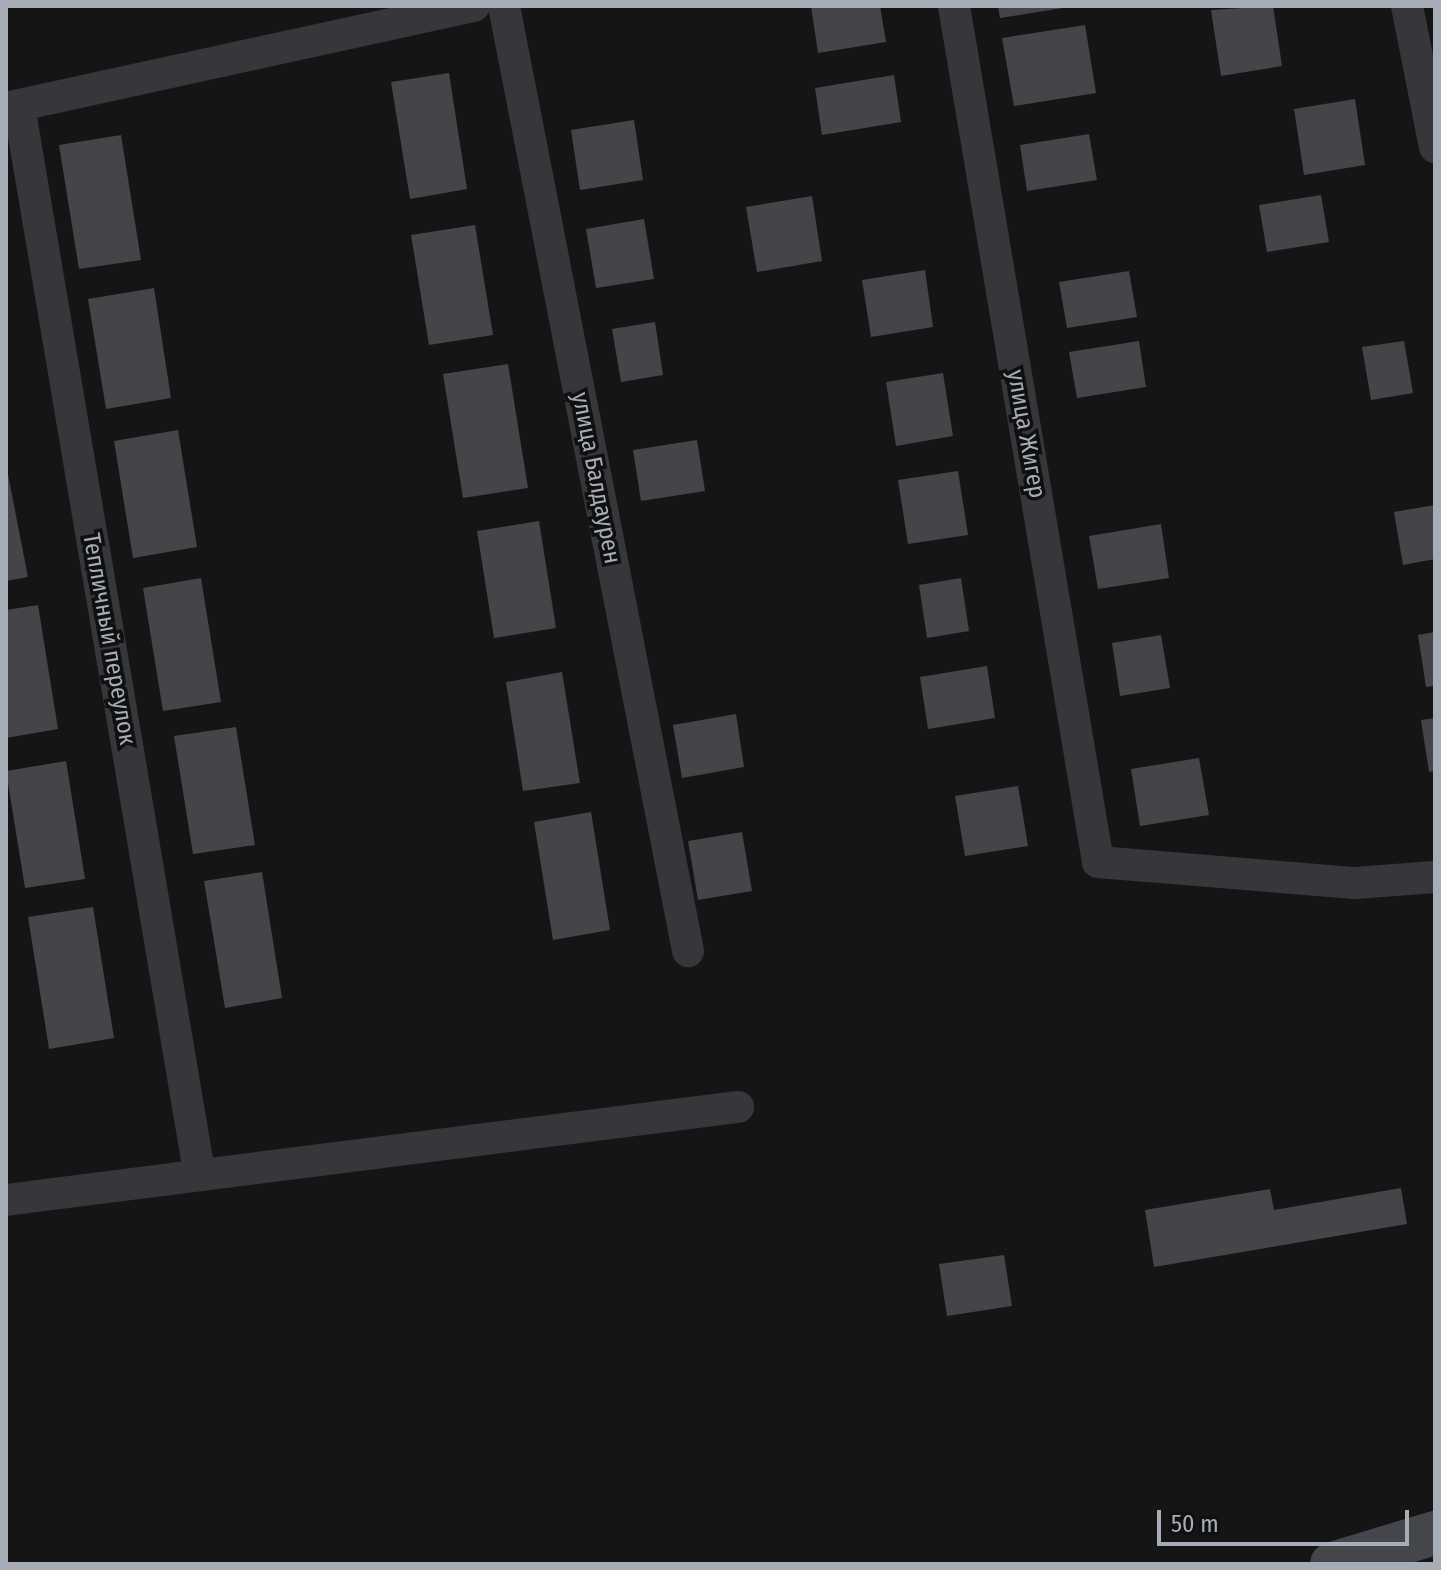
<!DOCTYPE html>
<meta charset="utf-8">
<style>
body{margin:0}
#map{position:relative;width:1441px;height:1570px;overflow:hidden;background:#151516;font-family:"Fira Sans Condensed",sans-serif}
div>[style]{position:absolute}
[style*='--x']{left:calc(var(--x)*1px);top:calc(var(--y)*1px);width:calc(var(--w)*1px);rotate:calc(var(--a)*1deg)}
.building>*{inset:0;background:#444549}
.street>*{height:32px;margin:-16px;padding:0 16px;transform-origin:16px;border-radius:16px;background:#36373b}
.secondary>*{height:44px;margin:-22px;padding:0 22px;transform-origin:22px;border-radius:22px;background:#44464b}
span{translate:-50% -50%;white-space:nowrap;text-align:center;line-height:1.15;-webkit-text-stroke:7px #101011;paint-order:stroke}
.street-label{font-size:24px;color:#a7adb6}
.frame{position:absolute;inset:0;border:8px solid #a7adb6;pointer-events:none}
.scale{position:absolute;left:1157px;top:1510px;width:252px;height:36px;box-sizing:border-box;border:4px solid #a7adb6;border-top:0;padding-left:10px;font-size:24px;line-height:28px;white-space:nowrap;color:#a7adb6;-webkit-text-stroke:6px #101011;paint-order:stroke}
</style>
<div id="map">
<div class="building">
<i style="clip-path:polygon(811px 6px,880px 6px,886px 42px,818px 53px)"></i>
<i style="clip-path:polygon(998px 6px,1063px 6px,1063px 8px,1000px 18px)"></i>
<i style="clip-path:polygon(1273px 6px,1282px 66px,1221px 76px,1211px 10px)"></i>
<i style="clip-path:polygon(1085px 25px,1096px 93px,1014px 106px,1002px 38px)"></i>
<i style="clip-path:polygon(449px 73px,467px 189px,410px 199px,391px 82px)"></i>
<i style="clip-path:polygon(894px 75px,901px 122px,822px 135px,815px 88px)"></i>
<i style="clip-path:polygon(1355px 99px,1365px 165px,1304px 175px,1294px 109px)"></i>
<i style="clip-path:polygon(634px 120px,643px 180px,580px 190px,571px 130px)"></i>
<i style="clip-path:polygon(1089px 134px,1097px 180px,1027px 191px,1020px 145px)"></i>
<i style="clip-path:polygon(121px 135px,141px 260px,79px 269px,59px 145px)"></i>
<i style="clip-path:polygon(1321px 195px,1329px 242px,1267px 252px,1259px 205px)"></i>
<i style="clip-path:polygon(812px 196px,822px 261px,757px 272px,746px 207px)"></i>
<i style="clip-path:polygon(644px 219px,654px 279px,596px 288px,586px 229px)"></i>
<i style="clip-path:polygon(475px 225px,493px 335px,429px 345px,411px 235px)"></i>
<i style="clip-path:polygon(925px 270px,933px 327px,871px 337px,862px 280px)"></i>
<i style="clip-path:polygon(1129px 271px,1137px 317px,1067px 328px,1059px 282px)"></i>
<i style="clip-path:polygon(154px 288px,171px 398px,106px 409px,88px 299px)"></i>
<i style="clip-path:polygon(655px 322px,663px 375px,621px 382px,612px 329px)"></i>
<i style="clip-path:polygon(1139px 341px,1146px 387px,1077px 398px,1069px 352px)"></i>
<i style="clip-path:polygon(1404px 341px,1413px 393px,1371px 400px,1362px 347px)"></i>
<i style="clip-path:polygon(508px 364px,528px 488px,463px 498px,443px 374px)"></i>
<i style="clip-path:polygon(943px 373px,953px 436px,896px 446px,886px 382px)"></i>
<i style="clip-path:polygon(178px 430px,197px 547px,133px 558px,114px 441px)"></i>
<i style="clip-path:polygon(697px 440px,705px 491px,641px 501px,633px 450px)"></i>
<i style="clip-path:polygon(6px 464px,28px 577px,6px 581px)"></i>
<i style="clip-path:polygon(958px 471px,968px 535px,908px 544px,898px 480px)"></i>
<i style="clip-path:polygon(1435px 505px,1435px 559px,1403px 565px,1394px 512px)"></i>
<i style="clip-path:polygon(539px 521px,556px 628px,494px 638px,477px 531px)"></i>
<i style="clip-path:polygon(1161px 524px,1169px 578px,1098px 589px,1089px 536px)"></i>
<i style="clip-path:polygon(201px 578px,221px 702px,163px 711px,143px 588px)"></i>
<i style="clip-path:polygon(961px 578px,969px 631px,927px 638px,919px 585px)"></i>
<i style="clip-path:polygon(38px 605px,58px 729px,6px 738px,6px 610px)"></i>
<i style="clip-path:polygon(1435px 632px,1435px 686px,1426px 687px,1418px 635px)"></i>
<i style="clip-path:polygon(1161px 635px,1170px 688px,1120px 696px,1112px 643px)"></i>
<i style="clip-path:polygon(987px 666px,995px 718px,928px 729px,920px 677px)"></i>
<i style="clip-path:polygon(562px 672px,580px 783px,523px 791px,506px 682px)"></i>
<i style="clip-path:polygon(736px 714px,744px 767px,682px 778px,673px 725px)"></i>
<i style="clip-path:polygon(1435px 718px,1435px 771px,1429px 772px,1421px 720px)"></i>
<i style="clip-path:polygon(236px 727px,255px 845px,193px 854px,174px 736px)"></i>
<i style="clip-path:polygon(1199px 758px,1209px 815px,1140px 826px,1131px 769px)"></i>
<i style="clip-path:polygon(66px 761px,85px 879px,25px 888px,6px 771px)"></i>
<i style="clip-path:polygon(1018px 786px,1028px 846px,965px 856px,955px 796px)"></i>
<i style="clip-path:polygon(591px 812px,610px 930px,553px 940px,534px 822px)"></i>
<i style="clip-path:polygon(742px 832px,752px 891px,698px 900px,688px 841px)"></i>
<i style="clip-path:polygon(262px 872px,282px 998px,225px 1008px,204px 881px)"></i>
<i style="clip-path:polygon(93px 907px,114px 1038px,49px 1049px,28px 917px)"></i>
<i style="clip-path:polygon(1401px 1188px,1407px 1224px,1154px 1267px,1145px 1210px,1270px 1189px,1274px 1210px)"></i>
<i style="clip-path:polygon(1004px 1255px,1012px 1306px,947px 1316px,939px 1264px)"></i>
</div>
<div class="street">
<i style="--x:504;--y:6;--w:963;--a:78.98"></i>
<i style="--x:954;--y:6;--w:868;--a:80.45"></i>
<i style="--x:1098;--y:862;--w:258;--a:4.7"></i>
<i style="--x:1355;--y:883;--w:80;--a:-4.3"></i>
<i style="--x:1407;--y:6;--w:144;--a:78.8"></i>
<i style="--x:19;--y:106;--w:1080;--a:80.41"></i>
<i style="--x:6;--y:108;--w:479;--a:-12.3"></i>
<i style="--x:6;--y:1200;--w:738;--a:-7.24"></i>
</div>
<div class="secondary">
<i style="--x:1332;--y:1564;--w:108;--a:-16.8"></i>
</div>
<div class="street-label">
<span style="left:1026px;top:434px;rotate:80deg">улица Жигер</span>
<span style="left:596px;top:478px;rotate:79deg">улица Балдаурен</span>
<span style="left:109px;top:639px;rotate:80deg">Тепличный переулок</span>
</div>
<div class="frame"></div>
<div class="scale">50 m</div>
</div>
